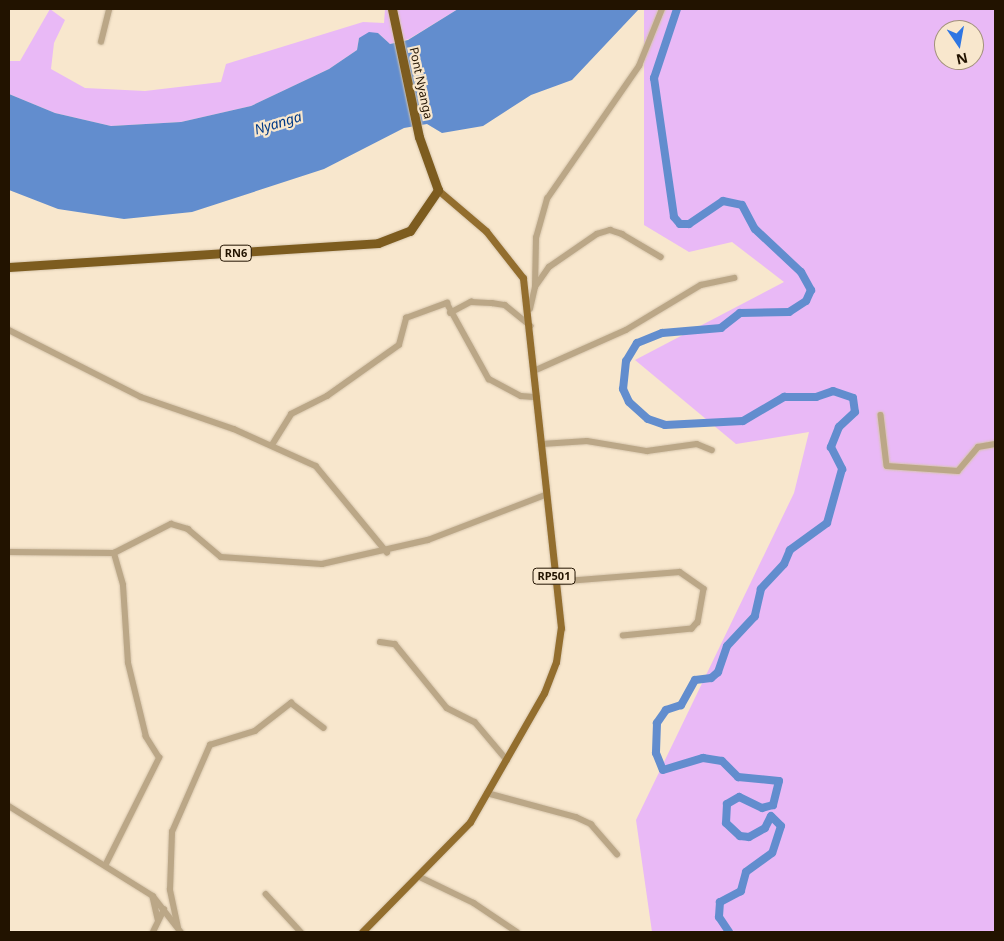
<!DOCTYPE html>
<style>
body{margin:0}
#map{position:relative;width:1004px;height:941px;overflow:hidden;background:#f8e7cd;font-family:"Noto Sans",sans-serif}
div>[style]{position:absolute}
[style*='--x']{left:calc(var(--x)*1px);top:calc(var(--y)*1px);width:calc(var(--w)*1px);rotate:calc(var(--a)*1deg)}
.green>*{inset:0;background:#e9b9f6}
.water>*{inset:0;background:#628dce}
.river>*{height:8px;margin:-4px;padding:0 4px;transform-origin:4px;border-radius:4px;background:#628dce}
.roads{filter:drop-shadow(0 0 1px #d6c5ac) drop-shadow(0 0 1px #d6c5ac)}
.minor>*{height:5.5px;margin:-2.75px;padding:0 2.75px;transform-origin:2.75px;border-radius:2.75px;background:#bba787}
.major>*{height:7px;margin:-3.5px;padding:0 3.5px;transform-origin:3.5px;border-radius:3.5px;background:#936e2e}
.highway>*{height:9px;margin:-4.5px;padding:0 4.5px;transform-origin:4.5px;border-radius:4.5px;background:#7d5c1f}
span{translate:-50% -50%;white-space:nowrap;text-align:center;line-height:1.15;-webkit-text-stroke:4.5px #f8e7cd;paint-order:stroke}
.shield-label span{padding:1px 4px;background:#f8e7cd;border:1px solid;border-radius:4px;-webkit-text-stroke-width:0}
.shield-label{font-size:11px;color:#221300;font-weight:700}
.street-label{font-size:12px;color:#221300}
.water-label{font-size:14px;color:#013a87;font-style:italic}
.frame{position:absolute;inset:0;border:10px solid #221300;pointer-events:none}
.north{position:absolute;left:934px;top:20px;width:50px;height:50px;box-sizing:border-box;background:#f8e7cd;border:1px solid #a2927b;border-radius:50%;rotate:168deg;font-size:14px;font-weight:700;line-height:20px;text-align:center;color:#221300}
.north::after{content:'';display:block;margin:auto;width:18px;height:22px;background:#2e76e3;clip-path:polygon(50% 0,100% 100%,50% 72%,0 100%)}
</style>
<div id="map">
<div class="green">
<i style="clip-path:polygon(50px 9px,65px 20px,54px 43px,51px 69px,85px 88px,145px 91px,221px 82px,226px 64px,363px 22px,384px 23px,385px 9px,458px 9px,409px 39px,390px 44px,378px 33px,359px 38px,357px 50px,329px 69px,251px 106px,181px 122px,111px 126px,55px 113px,9px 94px,9px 61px,20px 61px)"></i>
<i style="clip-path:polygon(evenodd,644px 9px,995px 9px,995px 932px,652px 932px,636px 820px,794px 493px,809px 432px,736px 444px,635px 360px,784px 282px,732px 242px,689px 252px,644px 225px,644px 9px,944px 30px,974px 30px,974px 60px,944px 60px,944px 30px)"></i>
</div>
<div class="water">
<i style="clip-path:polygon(458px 9px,639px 9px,572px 80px,531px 95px,483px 126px,442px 133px,427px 124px,404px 128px,324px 169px,192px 212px,124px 219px,58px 209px,9px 190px,9px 94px,55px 113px,111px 126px,181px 122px,251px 106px,329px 69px,357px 50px,359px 38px,369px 32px,378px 33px,390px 44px,408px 40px)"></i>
</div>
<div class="river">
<i style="--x:677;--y:9;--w:73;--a:108.4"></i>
<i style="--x:654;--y:78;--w:140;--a:81.8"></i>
<i style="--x:674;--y:217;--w:9;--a:49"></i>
<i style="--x:680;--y:224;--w:9;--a:0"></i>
<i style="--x:689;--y:224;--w:41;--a:-34.1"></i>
<i style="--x:723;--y:201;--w:19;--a:12"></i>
<i style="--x:742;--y:205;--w:27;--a:62"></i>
<i style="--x:755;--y:229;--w:63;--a:43.1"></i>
<i style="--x:801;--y:272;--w:21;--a:61"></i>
<i style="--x:811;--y:290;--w:12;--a:114"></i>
<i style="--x:806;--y:301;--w:20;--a:147"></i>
<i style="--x:789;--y:312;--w:49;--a:178.8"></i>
<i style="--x:740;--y:313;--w:24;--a:142"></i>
<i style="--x:721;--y:328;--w:59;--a:175.2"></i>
<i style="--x:662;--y:333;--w:27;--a:158"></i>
<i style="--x:637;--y:343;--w:21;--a:121"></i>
<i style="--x:626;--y:361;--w:28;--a:96"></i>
<i style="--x:623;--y:389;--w:14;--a:65"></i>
<i style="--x:629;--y:402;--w:25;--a:42"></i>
<i style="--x:648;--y:419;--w:18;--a:19"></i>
<i style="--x:665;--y:425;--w:78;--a:-2.9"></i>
<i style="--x:743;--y:421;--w:48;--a:-30.3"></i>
<i style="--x:784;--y:397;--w:32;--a:0"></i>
<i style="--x:816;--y:397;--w:18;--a:-19"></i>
<i style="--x:833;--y:391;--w:21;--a:19"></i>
<i style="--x:853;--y:398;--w:14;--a:82"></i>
<i style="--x:855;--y:412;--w:22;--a:137"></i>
<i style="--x:839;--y:427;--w:22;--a:112"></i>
<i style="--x:831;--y:447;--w:25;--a:63"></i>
<i style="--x:842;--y:469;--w:56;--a:105.5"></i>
<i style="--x:827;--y:523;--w:46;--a:143.9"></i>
<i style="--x:790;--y:550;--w:15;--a:113"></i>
<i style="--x:784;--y:564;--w:34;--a:133"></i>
<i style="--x:761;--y:589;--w:28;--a:103"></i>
<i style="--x:755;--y:616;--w:41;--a:133"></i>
<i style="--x:727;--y:646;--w:28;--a:109"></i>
<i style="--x:718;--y:672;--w:9;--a:139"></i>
<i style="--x:711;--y:678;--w:16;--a:173"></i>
<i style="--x:695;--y:680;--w:29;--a:119"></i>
<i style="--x:681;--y:705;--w:16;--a:162"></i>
<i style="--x:666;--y:710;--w:16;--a:125"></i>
<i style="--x:657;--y:723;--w:30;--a:92"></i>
<i style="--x:656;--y:753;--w:18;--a:68"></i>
<i style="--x:663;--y:770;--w:42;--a:-16.7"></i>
<i style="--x:703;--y:758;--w:19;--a:9"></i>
<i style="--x:722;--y:761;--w:23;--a:45"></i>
<i style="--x:738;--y:777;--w:41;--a:5.6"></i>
<i style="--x:779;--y:781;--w:25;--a:104"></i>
<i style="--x:773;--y:805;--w:11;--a:165"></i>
<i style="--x:762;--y:808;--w:25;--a:-154"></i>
<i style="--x:739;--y:797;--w:14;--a:150"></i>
<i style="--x:727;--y:804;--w:19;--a:93"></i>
<i style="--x:726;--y:823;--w:19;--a:43"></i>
<i style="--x:740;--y:836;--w:9;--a:6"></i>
<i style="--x:749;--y:837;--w:18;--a:-29"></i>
<i style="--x:765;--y:828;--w:13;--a:-63"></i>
<i style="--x:771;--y:816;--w:14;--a:45"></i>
<i style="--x:781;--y:826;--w:28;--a:108"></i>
<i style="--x:772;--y:853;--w:32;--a:144"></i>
<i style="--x:746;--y:872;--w:20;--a:105"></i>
<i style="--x:741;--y:891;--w:24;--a:152"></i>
<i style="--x:720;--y:902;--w:15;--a:94"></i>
<i style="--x:719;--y:917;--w:18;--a:56"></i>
</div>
<div class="roads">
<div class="minor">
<i style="--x:101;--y:42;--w:34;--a:-76"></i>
<i style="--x:535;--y:287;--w:49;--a:-88.8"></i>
<i style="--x:536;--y:238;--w:41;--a:-74.2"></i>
<i style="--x:547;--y:199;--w:162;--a:-55.3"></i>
<i style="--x:639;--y:66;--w:61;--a:-68"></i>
<i style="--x:530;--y:309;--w:23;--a:-77"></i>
<i style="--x:535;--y:287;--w:24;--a:-55"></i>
<i style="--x:549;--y:267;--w:58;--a:-34.5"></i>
<i style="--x:597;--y:234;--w:14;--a:-17"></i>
<i style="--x:610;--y:230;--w:13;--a:18"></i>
<i style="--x:622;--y:234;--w:45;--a:30.5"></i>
<i style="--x:450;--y:313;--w:24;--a:-28"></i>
<i style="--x:471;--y:302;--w:21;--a:3"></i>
<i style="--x:492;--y:303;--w:13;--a:9"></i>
<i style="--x:505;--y:305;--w:33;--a:39"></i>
<i style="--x:9;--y:330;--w:148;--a:26.9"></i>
<i style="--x:141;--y:397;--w:98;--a:19"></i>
<i style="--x:234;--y:429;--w:90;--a:24.3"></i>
<i style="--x:316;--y:466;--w:112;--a:50.5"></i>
<i style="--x:536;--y:370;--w:98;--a:-24"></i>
<i style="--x:626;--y:330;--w:87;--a:-31"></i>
<i style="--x:701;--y:285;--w:34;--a:-12"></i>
<i style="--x:881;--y:415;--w:51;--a:83.3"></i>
<i style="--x:887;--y:466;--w:71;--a:4"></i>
<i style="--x:958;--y:471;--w:31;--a:-50"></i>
<i style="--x:978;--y:447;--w:17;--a:-10"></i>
<i style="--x:542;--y:444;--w:45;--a:-3.8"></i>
<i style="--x:587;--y:441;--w:61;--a:9.5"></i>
<i style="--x:647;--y:451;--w:50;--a:-8"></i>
<i style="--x:697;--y:444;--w:16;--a:22"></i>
<i style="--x:272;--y:445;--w:36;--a:-58"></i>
<i style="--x:291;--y:414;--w:40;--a:-26.6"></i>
<i style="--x:327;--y:396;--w:88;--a:-35.3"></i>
<i style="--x:399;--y:345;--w:28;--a:-75"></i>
<i style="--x:406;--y:318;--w:44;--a:-20.1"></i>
<i style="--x:447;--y:303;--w:87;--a:61.1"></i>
<i style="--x:489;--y:379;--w:36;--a:28"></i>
<i style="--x:521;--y:396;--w:16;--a:4"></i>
<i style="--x:9;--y:552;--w:105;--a:0.5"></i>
<i style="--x:114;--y:553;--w:64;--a:-27"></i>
<i style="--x:171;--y:524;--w:18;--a:16"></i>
<i style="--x:188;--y:529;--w:43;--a:40.3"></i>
<i style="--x:221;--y:557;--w:101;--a:4"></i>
<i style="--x:322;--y:564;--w:109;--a:-12.8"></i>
<i style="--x:428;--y:540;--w:125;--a:-21"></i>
<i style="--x:554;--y:582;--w:126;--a:-4.5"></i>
<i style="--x:680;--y:572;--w:29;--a:35"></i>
<i style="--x:704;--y:589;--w:34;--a:100"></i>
<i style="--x:698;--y:622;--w:9;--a:131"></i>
<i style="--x:692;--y:629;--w:69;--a:174.2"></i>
<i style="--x:380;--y:642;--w:15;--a:8"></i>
<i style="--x:395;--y:644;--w:82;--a:50.9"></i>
<i style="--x:447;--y:708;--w:31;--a:27"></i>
<i style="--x:475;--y:722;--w:50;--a:49.9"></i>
<i style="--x:487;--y:793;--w:92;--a:15.1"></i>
<i style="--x:576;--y:817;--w:17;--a:25"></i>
<i style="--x:591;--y:824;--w:40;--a:49"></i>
<i style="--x:9;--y:806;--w:170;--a:32"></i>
<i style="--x:153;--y:896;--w:46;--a:52.1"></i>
<i style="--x:106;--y:864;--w:119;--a:-63.4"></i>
<i style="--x:159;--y:758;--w:25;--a:-122"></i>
<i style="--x:146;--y:737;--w:76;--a:-103.7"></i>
<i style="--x:128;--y:663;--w:78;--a:-93.7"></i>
<i style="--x:123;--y:585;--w:33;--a:-106"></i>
<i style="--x:418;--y:876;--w:62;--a:25.7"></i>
<i style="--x:474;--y:903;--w:52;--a:34"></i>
<i style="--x:266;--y:894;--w:52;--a:47.4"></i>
<i style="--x:153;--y:897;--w:23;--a:77"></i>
<i style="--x:178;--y:928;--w:39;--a:-102"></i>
<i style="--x:170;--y:890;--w:58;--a:-88"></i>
<i style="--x:172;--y:832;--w:95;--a:-66.4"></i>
<i style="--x:210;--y:745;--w:47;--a:-17.3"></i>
<i style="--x:255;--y:731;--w:46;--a:-37.9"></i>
<i style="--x:291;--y:703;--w:41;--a:37.1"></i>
<i style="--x:153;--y:932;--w:25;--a:-64"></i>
</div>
<div class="major">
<i style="--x:362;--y:932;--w:154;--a:-45.5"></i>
<i style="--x:470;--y:822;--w:149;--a:-60.2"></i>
<i style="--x:544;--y:693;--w:33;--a:-69"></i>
<i style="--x:556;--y:662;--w:34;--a:-82"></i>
<i style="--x:561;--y:628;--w:352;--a:-96.2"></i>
<i style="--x:523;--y:278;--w:60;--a:-128.2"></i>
<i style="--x:486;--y:231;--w:63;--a:-139.5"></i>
</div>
<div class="highway">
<i style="--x:9;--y:267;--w:370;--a:-3.7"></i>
<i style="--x:378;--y:243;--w:34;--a:-21"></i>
<i style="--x:410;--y:231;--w:50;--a:-55.7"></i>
<i style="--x:438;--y:190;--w:56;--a:-109.7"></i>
<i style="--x:419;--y:137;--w:131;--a:-101.9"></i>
</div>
</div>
<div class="shield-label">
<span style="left:236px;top:253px">RN6</span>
<span style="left:554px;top:576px">RP501</span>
</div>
<div class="street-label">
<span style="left:421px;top:83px;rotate:78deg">Pont Nyanga</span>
</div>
<div class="water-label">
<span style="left:278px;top:123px;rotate:-17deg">Nyanga</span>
</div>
<div class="frame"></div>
<div class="north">N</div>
</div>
